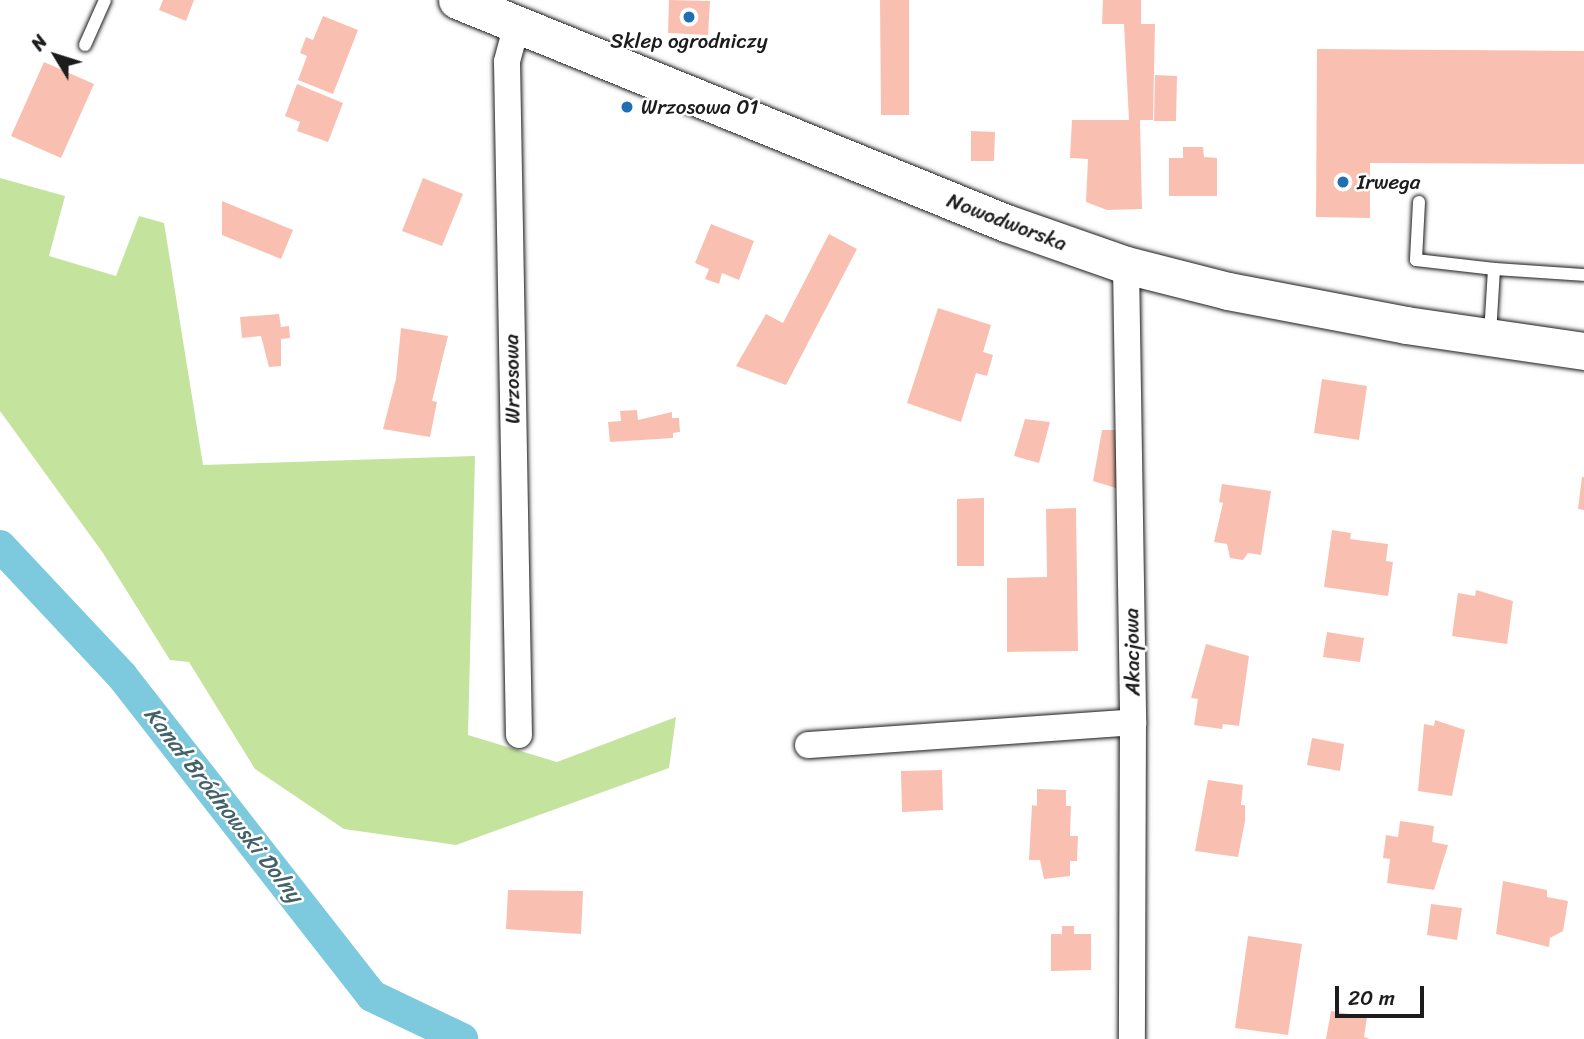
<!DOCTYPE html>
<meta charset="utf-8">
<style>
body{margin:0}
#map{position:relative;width:1584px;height:1039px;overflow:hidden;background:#fff;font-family:Sriracha,sans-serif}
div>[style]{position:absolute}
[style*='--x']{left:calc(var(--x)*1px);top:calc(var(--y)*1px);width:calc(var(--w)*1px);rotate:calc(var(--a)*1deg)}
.green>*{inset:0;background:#c4e39c}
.canal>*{height:32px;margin:-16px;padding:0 16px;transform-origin:16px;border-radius:16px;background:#7dc9dd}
.building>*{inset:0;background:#f9c0b1}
.roads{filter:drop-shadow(0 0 2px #1c1c1c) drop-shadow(0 0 2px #1c1c1c)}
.service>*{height:12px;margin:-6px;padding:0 6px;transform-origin:6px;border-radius:6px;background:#fff}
.minor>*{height:26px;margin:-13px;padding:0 13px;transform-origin:13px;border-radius:13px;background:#fff}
.secondary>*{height:37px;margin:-18.5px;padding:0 18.5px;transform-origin:18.5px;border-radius:18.5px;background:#fff}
.dots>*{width:19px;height:19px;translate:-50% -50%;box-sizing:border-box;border:4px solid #fff;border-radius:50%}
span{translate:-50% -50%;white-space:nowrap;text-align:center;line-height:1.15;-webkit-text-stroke:5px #fff;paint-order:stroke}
.poi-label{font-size:21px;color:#1c1c1c}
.left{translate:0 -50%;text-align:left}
.street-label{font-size:21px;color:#1c1c1c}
.water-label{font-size:23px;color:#436169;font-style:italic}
.north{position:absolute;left:21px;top:21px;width:70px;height:70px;-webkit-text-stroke:5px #fff;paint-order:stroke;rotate:308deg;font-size:19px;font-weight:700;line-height:28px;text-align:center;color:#1c1c1c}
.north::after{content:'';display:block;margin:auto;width:24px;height:32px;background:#1c1c1c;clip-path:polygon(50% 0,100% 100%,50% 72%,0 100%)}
.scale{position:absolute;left:1335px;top:986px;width:89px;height:32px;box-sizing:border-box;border:4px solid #1c1c1c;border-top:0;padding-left:9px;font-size:21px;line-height:24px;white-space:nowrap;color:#1c1c1c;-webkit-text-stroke:5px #fff;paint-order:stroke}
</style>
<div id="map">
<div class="green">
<i style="clip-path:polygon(0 178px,65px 196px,49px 256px,116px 276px,139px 216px,164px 223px,203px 465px,475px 456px,468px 735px,557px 762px,676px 717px,669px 768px,456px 845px,344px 829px,255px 769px,189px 662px,170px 660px,103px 553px,0 411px)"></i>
</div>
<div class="canal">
<i style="--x:0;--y:546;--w:178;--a:46.8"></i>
<i style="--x:122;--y:676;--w:406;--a:52"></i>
<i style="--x:372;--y:996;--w:100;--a:25.5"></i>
</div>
<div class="building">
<i style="clip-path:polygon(163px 0,194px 0,186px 21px,159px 10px)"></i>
<i style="clip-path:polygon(669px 0,710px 1px,708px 35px,668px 33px)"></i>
<i style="clip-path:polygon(880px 0,909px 0,909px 115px,881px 115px)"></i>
<i style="clip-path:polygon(1103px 0,1141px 0,1141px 24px,1155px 24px,1153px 120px,1140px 120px,1142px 209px,1107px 210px,1086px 202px,1088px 159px,1070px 158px,1072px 120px,1129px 120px,1124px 24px,1102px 24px)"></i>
<i style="clip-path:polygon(323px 16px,358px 30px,333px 94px,298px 80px,307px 56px,300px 53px,306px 37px,313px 40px)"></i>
<i style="clip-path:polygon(1317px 49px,1584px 51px,1584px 164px,1370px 163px,1370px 218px,1316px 217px)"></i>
<i style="clip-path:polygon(44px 62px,94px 84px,61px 158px,11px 136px)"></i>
<i style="clip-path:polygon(1155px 75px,1177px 76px,1176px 121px,1154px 121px)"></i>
<i style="clip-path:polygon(297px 84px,343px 103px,328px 142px,297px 131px,300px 122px,285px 116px)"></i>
<i style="clip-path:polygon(971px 131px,995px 132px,994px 161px,971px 161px)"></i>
<i style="clip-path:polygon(1183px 147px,1203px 147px,1204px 157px,1217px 158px,1217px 196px,1169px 196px,1169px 158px,1183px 158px)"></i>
<i style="clip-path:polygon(423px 178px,463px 194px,442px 246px,402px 231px)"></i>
<i style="clip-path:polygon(222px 201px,293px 230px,281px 259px,222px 235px)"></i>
<i style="clip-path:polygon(711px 224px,754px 241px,739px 280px,722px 273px,719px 284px,705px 279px,709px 269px,695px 263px)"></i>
<i style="clip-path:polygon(829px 234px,857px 249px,786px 385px,736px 366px,766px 314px,783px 323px)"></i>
<i style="clip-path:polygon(938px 308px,991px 325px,983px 352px,993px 355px,987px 376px,976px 373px,961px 422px,907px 403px)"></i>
<i style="clip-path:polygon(279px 314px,281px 327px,289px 326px,290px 338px,281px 339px,281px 366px,269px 367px,261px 336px,242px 338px,240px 317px)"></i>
<i style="clip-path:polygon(401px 328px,448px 336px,432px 401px,437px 402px,430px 437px,383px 429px,396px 379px)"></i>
<i style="clip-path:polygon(1322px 379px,1367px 386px,1359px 440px,1314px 433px)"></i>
<i style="clip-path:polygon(637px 410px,638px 420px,672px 412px,672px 418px,679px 418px,680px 432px,673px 433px,673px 438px,610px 442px,608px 422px,621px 421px,620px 411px)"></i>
<i style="clip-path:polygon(1025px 419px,1050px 422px,1039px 463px,1014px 456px)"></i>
<i style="clip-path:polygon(1102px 430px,1118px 430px,1119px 489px,1093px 481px)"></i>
<i style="clip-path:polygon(1582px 477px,1584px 477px,1584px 510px,1578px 509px)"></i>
<i style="clip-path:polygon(1222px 484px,1271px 491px,1261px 555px,1248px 553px,1243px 560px,1230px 558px,1227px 544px,1214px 542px,1223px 503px,1219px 502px)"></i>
<i style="clip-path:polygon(984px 498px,984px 566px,957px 566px,957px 499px)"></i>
<i style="clip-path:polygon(1076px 508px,1078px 651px,1007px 652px,1007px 578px,1047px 577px,1046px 509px)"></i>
<i style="clip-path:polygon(1332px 530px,1351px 533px,1350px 539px,1388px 544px,1386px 561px,1393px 562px,1388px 596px,1324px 587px)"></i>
<i style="clip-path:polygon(1476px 590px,1513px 601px,1507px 644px,1452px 636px,1458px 593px,1475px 596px)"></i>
<i style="clip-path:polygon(1327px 632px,1364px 638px,1360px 662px,1323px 657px)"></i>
<i style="clip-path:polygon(1206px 644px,1249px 656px,1239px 726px,1223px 724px,1222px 729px,1194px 725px,1198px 699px,1191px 698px)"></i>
<i style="clip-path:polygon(1435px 720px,1465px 730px,1452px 796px,1418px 791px,1424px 724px,1434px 726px)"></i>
<i style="clip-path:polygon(1312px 738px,1344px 744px,1340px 771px,1307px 765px)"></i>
<i style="clip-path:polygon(942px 770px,943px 810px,902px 812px,901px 771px)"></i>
<i style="clip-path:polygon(1208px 780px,1243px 785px,1241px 805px,1245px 805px,1245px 821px,1238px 857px,1195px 851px)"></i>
<i style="clip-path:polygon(1037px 789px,1066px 790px,1066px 806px,1071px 806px,1070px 836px,1078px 836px,1077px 861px,1070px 861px,1070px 876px,1044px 879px,1040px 860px,1029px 860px,1032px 805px,1037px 806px)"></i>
<i style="clip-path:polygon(1400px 821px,1434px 826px,1432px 842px,1448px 845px,1434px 890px,1387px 883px,1390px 859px,1383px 858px,1386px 835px,1398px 837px)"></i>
<i style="clip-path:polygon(1503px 881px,1547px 890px,1547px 897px,1568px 901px,1563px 931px,1550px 938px,1549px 947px,1496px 934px)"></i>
<i style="clip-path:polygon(508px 890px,583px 891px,581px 934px,506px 929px)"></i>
<i style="clip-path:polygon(1431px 904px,1462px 908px,1457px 940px,1427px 935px)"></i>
<i style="clip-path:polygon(1062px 926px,1074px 926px,1074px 934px,1091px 934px,1091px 970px,1051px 971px,1051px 934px,1062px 934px)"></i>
<i style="clip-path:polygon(1248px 936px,1302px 944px,1288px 1035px,1235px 1028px)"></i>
<i style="clip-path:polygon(1331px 1011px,1367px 1017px,1364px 1037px,1370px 1039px,1326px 1039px)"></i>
</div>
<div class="roads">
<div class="service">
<i style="--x:85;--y:45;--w:49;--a:-66"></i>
<i style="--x:1419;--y:202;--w:58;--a:93"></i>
<i style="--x:1416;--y:260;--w:79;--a:6.6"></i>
<i style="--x:1494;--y:269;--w:65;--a:93.5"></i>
<i style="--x:1494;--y:269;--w:90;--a:3.8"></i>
</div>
<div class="minor">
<i style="--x:517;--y:24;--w:39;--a:105"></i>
<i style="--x:507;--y:62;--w:673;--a:88.98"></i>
<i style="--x:1126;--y:265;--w:457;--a:89.1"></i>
<i style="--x:1133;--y:722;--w:317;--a:90.2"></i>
<i style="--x:808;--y:745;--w:326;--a:-4"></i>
</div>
<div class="secondary">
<i style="--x:457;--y:0;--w:593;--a:22.11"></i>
<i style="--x:1006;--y:223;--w:127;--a:19.3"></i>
<i style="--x:1126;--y:265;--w:105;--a:14.3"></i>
<i style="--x:1228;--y:291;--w:181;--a:10.8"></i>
<i style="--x:1406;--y:325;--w:180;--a:8.3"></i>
</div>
</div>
<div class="dots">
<i style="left:689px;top:17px;background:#1f6fb2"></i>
<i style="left:627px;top:107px;background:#1f6fb2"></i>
<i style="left:1343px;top:182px;background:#1f6fb2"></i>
</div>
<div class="poi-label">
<span style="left:689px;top:41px">Sklep ogrodniczy</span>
<span class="left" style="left:641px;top:107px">Wrzosowa 01</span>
<span class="left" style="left:1357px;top:182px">Irwega</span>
</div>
<div class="street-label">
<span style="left:1007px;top:222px;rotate:21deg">Nowodworska</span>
<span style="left:512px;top:379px;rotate:-91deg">Wrzosowa</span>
<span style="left:1132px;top:652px;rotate:-91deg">Akacjowa</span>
</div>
<div class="water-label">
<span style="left:223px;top:805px;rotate:52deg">Kanał Bródnowski Dolny</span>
</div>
<div class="north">N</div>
<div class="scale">20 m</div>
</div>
